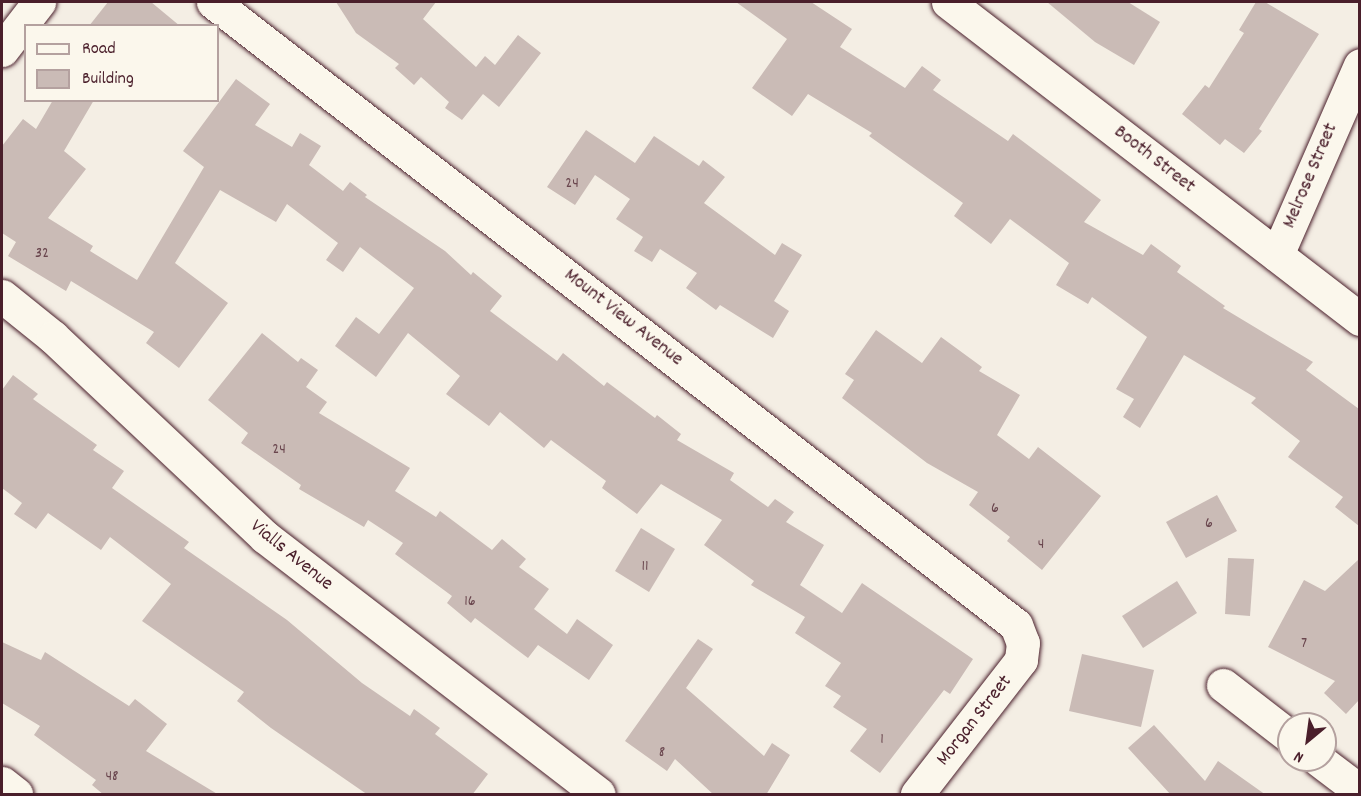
<!DOCTYPE html>
<style>
body{margin:0}
#map{position:relative;width:1361px;height:796px;overflow:hidden;background:#f4eee4;font-family:Dekko,sans-serif}
div>[style]{position:absolute}
[style*='--x']{left:calc(var(--x)*1px);top:calc(var(--y)*1px);width:calc(var(--w)*1px);rotate:calc(var(--a)*1deg)}
.building>*{inset:0;background:#cabbb6}
.roads{filter:drop-shadow(0 0 2px #4a1f2b) drop-shadow(0 0 2px #4a1f2b)}
.minor>*{height:33px;margin:-16.5px;padding:0 16.5px;transform-origin:16.5px;border-radius:16.5px;background:#fbf7ec}
span{translate:-50% -50%;white-space:nowrap;text-align:center;line-height:1.15;-webkit-text-stroke:4.5px #fbf7ec;paint-order:stroke}
.number-label{font-size:16px;color:#6a464e}
.number-label span{-webkit-text-stroke-width:0}
.street-label{font-size:20px;color:#4a1f2b}
.frame{position:absolute;inset:0;border:3px solid #4a1f2b;pointer-events:none}
.legend{position:absolute;left:24px;top:24px;width:195px;height:78px;box-sizing:border-box;background:#fbf7ec;border:2px solid #b4a19f;margin:0;padding:8px 10px;list-style:none;font-size:18px;color:#4a1f2b}
.legend li{display:flex;align-items:center;gap:12px;height:30px}
.legend b{width:30px;border:2px solid #b4a19f}
.north{position:absolute;left:1277px;top:712px;width:60px;height:60px;box-sizing:border-box;background:#fbf7ec;border:2px solid #b4a19f;border-radius:50%;rotate:209deg;font-size:16px;font-weight:700;line-height:24px;text-align:center;color:#4a1f2b}
.north::after{content:'';display:block;margin:auto;width:21px;height:27px;background:#4a1f2b;clip-path:polygon(50% 0,100% 100%,50% 72%,0 100%)}
</style>
<div id="map">
<div class="building">
<i style="clip-path:polygon(108px 2px,151px 2px,180px 26px,89px 26px)"></i>
<i style="clip-path:polygon(336px 2px,436px 2px,423px 19px,476px 67px,485px 56px,495px 65px,518px 35px,541px 53px,499px 107px,483px 94px,462px 120px,445px 108px,449px 102px,421px 77px,414px 85px,395px 68px,399px 64px,356px 33px)"></i>
<i style="clip-path:polygon(736px 2px,811px 2px,852px 29px,840px 47px,905px 88px,922px 66px,941px 80px,933px 90px,1008px 141px,1013px 134px,1101px 200px,1084px 222px,1143px 255px,1151px 244px,1181px 266px,1177px 272px,1225px 306px,1223px 308px,1313px 362px,1306px 370px,1359px 409px,1359px 526px,1335px 507px,1343px 497px,1288px 457px,1300px 441px,1251px 403px,1256px 398px,1184px 355px,1140px 428px,1123px 417px,1134px 399px,1116px 389px,1147px 337px,1092px 297px,1088px 304px,1056px 285px,1069px 263px,1010px 219px,991px 244px,954px 216px,963px 203px,869px 136px,872px 133px,808px 94px,792px 116px,752px 88px,787px 39px)"></i>
<i style="clip-path:polygon(1047px 2px,1128px 2px,1160px 22px,1134px 65px,1095px 42px)"></i>
<i style="clip-path:polygon(1256px 2px,1265px 2px,1319px 34px,1259px 129px,1262px 131px,1244px 153px,1225px 139px,1220px 145px,1182px 114px,1205px 85px,1209px 88px,1244px 33px,1239px 30px)"></i>
<i style="clip-path:polygon(236px 79px,270px 104px,255px 125px,292px 147px,300px 133px,321px 146px,309px 165px,343px 191px,350px 182px,367px 195px,365px 197px,445px 251px,471px 275px,473px 272px,502px 296px,490px 311px,557px 361px,563px 353px,604px 386px,607px 382px,655px 418px,657px 415px,681px 434px,677px 440px,734px 473px,730px 480px,768px 507px,775px 499px,794px 512px,786px 522px,824px 545px,800px 585px,842px 613px,862px 583px,973px 659px,950px 694px,944px 690px,880px 773px,850px 751px,867px 729px,833px 707px,841px 696px,825px 686px,841px 663px,795px 633px,805px 617px,751px 585px,754px 581px,704px 545px,722px 520px,661px 484px,637px 514px,602px 488px,606px 481px,551px 440px,544px 448px,500px 412px,489px 426px,446px 394px,460px 376px,408px 333px,376px 377px,335px 346px,356px 317px,379px 334px,414px 288px,360px 247px,343px 272px,326px 260px,338px 243px,287px 204px,276px 222px,220px 190px,175px 263px,228px 303px,179px 368px,146px 343px,154px 332px,71px 281px,66px 291px,8px 256px,16px 242px,2px 233px,2px 146px,23px 119px,36px 129px,53px 100px,94px 100px,64px 151px,86px 169px,48px 218px,93px 246px,90px 251px,137px 280px,204px 167px,183px 151px)"></i>
<i style="clip-path:polygon(586px 130px,635px 163px,654px 136px,699px 166px,703px 160px,725px 177px,704px 203px,775px 255px,782px 243px,802px 255px,774px 301px,789px 311px,773px 338px,720px 305px,716px 310px,686px 288px,697px 273px,660px 249px,652px 262px,634px 251px,643px 237px,616px 219px,630px 199px,595px 175px,575px 205px,547px 187px)"></i>
<i style="clip-path:polygon(876px 330px,922px 363px,941px 337px,982px 367px,979px 371px,1020px 395px,997px 435px,1029px 459px,1038px 447px,1101px 496px,1042px 570px,1007px 541px,1010px 537px,969px 505px,978px 492px,927px 463px,842px 398px,854px 380px,845px 374px)"></i>
<i style="clip-path:polygon(262px 333px,298px 362px,301px 358px,318px 370px,306px 387px,327px 402px,319px 413px,410px 468px,395px 491px,436px 517px,440px 511px,492px 550px,502px 539px,526px 559px,519px 567px,549px 589px,534px 609px,567px 634px,577px 619px,613px 645px,589px 680px,538px 645px,528px 658px,475px 618px,471px 623px,447px 603px,452px 596px,395px 554px,403px 543px,368px 520px,364px 527px,299px 489px,301px 485px,241px 443px,248px 433px,208px 400px)"></i>
<i style="clip-path:polygon(13px 375px,38px 394px,33px 399px,97px 445px,93px 450px,124px 471px,112px 488px,189px 542px,184px 548px,287px 620px,362px 683px,410px 716px,414px 709px,440px 728px,435px 734px,488px 774px,472px 795px,368px 795px,271px 728px,237px 701px,244px 692px,142px 621px,171px 584px,110px 537px,101px 550px,48px 513px,36px 529px,14px 514px,22px 503px,2px 488px,2px 390px)"></i>
<i style="clip-path:polygon(1217px 495px,1237px 531px,1186px 558px,1166px 522px)"></i>
<i style="clip-path:polygon(641px 528px,675px 549px,649px 592px,615px 571px)"></i>
<i style="clip-path:polygon(1228px 558px,1254px 559px,1250px 616px,1225px 614px)"></i>
<i style="clip-path:polygon(1359px 559px,1359px 700px,1346px 714px,1324px 693px,1335px 681px,1268px 647px,1304px 580px,1325px 591px)"></i>
<i style="clip-path:polygon(1177px 581px,1197px 613px,1143px 648px,1122px 616px)"></i>
<i style="clip-path:polygon(698px 639px,713px 649px,686px 688px,764px 756px,772px 743px,790px 755px,766px 795px,714px 795px,675px 759px,667px 771px,625px 741px)"></i>
<i style="clip-path:polygon(2px 642px,41px 660px,45px 652px,129px 706px,135px 699px,167px 724px,146px 751px,219px 795px,104px 795px,92px 785px,96px 780px,34px 735px,40px 726px,2px 703px)"></i>
<i style="clip-path:polygon(1082px 654px,1154px 670px,1141px 727px,1069px 711px)"></i>
<i style="clip-path:polygon(1154px 725px,1205px 781px,1218px 761px,1266px 795px,1171px 795px,1128px 748px)"></i>
</div>
<div class="roads">
<div class="minor">
<i style="--x:213;--y:2;--w:1016;--a:37.81"></i>
<i style="--x:1016;--y:625;--w:19;--a:69"></i>
<i style="--x:1023;--y:643;--w:17;--a:97"></i>
<i style="--x:1021;--y:660;--w:170;--a:127.8"></i>
<i style="--x:948;--y:2;--w:520;--a:37.58"></i>
<i style="--x:2;--y:50;--w:61;--a:-52.4"></i>
<i style="--x:1277;--y:255;--w:207;--a:-66.4"></i>
<i style="--x:2;--y:296;--w:65;--a:38.8"></i>
<i style="--x:53;--y:337;--w:291;--a:43.3"></i>
<i style="--x:265;--y:537;--w:421;--a:37.6"></i>
<i style="--x:1223;--y:685;--w:83;--a:37.7"></i>
<i style="--x:1319;--y:760;--w:51;--a:37.1"></i>
<i style="--x:2;--y:783;--w:18;--a:38"></i>
</div>
</div>
<div class="number-label">
<span style="left:572px;top:184px">24</span>
<span style="left:42px;top:254px">32</span>
<span style="left:279px;top:450px">24</span>
<span style="left:995px;top:509px">6</span>
<span style="left:1209px;top:524px">6</span>
<span style="left:1041px;top:545px">4</span>
<span style="left:645px;top:567px">11</span>
<span style="left:470px;top:602px">16</span>
<span style="left:1304px;top:644px">7</span>
<span style="left:882px;top:740px">1</span>
<span style="left:662px;top:753px">8</span>
<span style="left:112px;top:777px">48</span>
</div>
<div class="street-label">
<span style="left:1154px;top:160px;rotate:38deg">Booth Street</span>
<span style="left:1311px;top:176px;rotate:-67deg">Melrose Street</span>
<span style="left:623px;top:318px;rotate:38deg">Mount View Avenue</span>
<span style="left:291px;top:556px;rotate:39deg">Vialls Avenue</span>
<span style="left:975px;top:721px;rotate:-52deg">Morgan Street</span>
</div>
<div class="frame"></div>
<ul class="legend">
<li><b style="height:8px;background:#fbf7ec"></b>Road</li>
<li><b style="height:16px;background:#cabbb6"></b>Building</li>
</ul>
<div class="north">N</div>
</div>
